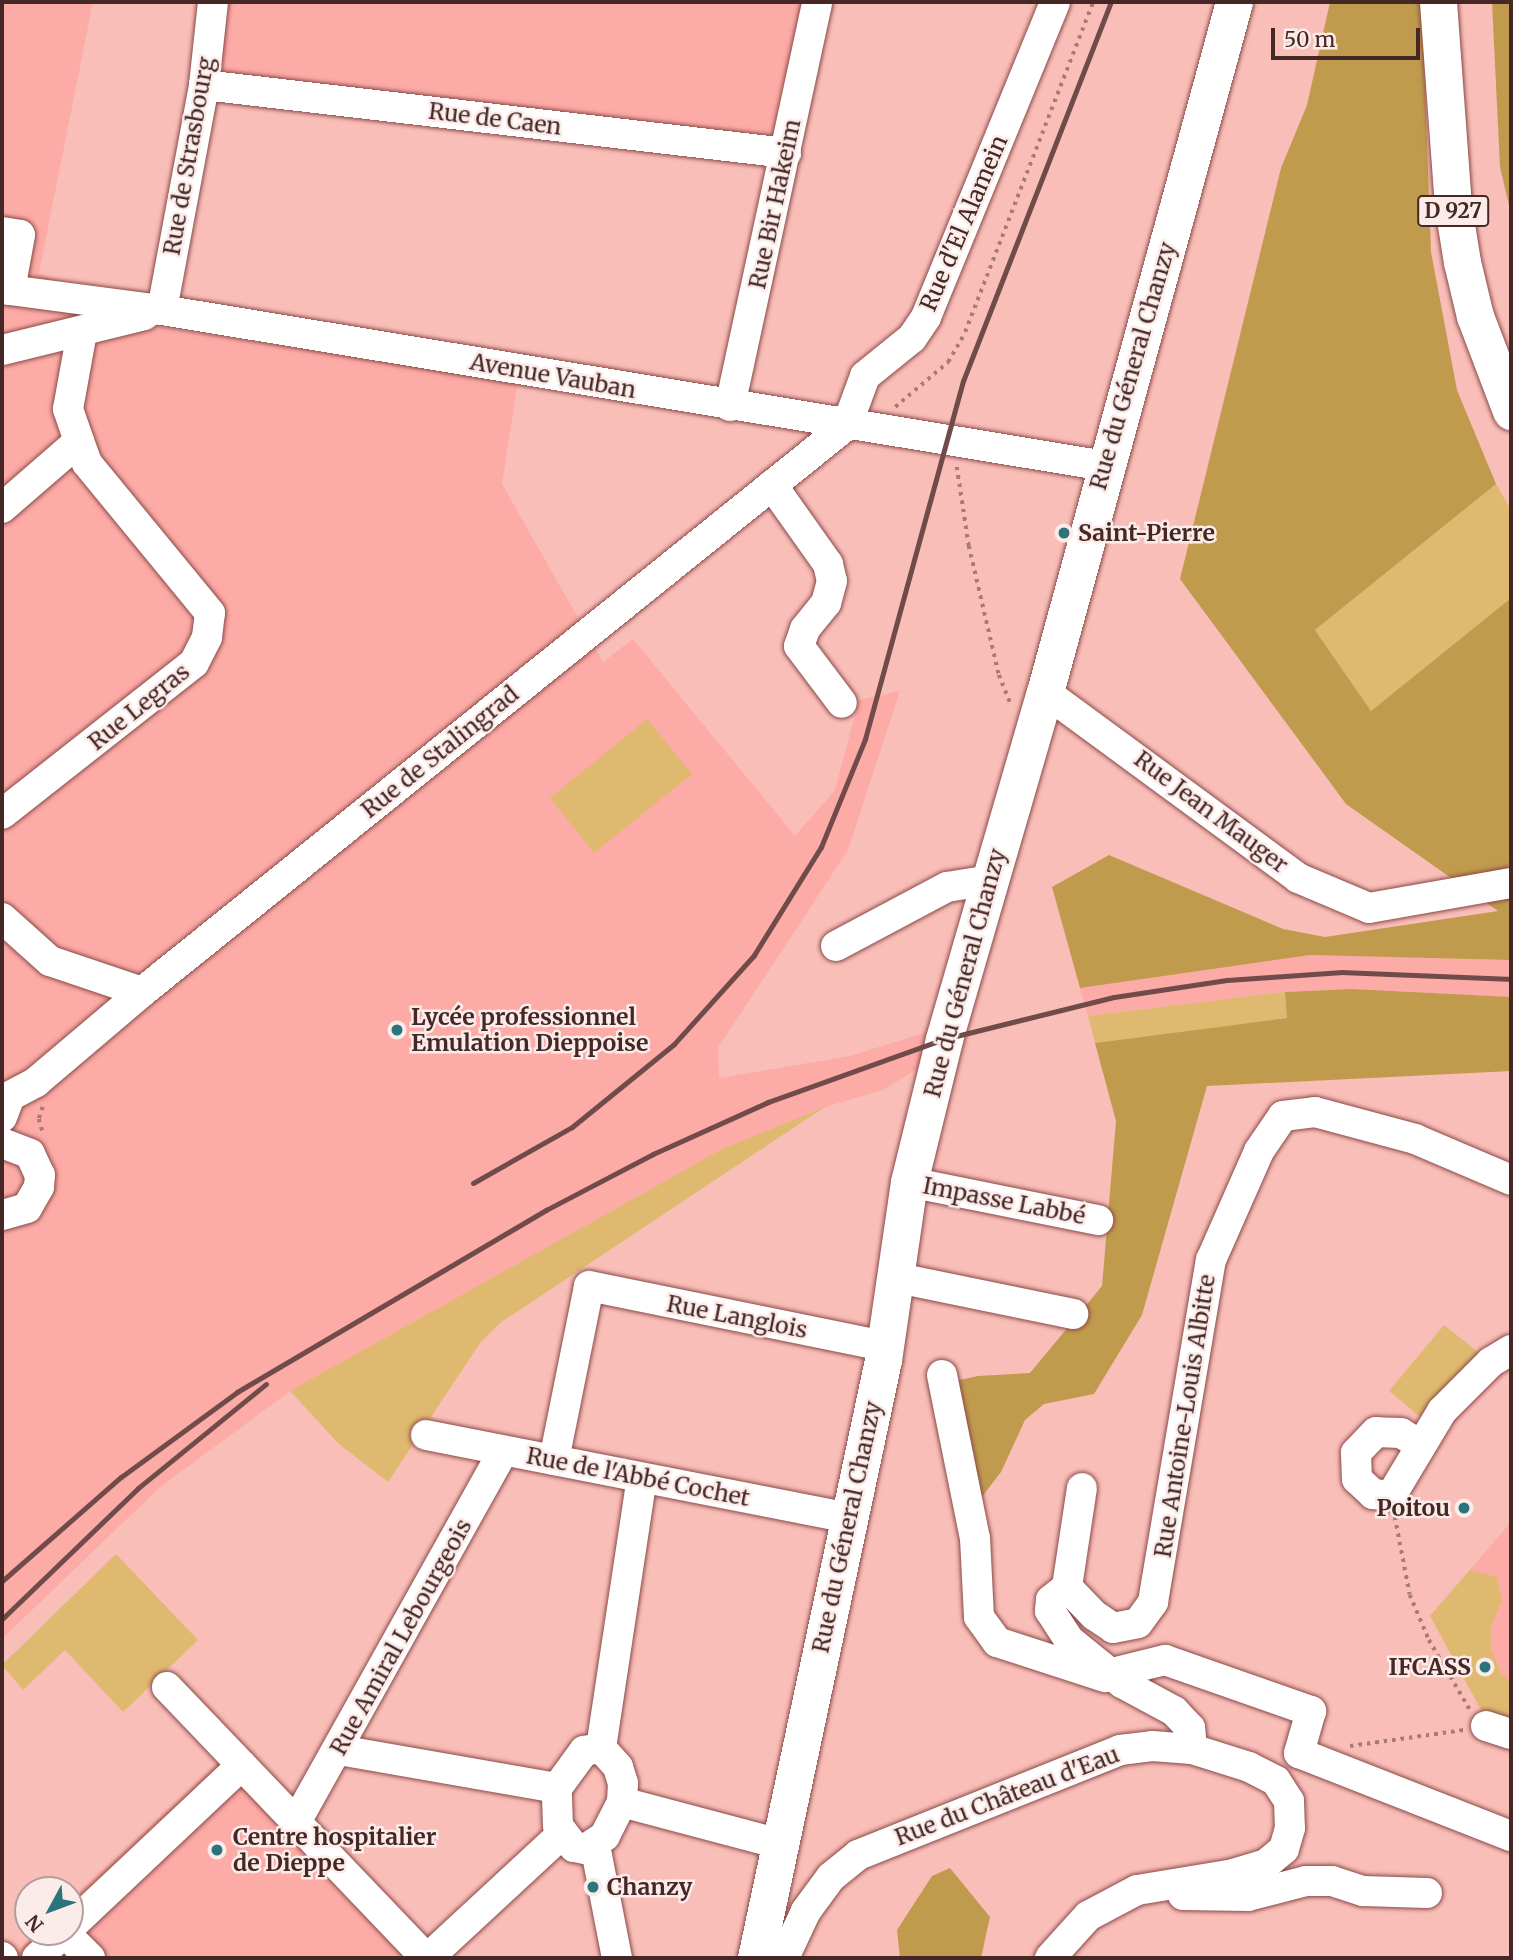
<!DOCTYPE html>
<meta charset="utf-8">
<style>
body{margin:0}
#map{position:relative;width:1513px;height:1960px;overflow:hidden;background:#fabeb9;font-family:Merriweather,serif}
div>[style]{position:absolute}
[style*='--x']{left:calc(var(--x)*1px);top:calc(var(--y)*1px);width:calc(var(--w)*1px);rotate:calc(var(--a)*1deg)}
.built>*{inset:0;background:#fdaba6}
.green>*{inset:0;background:#deb96f}
.forest>*{inset:0;background:#c09b4d}
.path>*{height:3.5px;margin-top:-1.75px;transform-origin:0;background:repeating-linear-gradient(90deg,#a97b77 0 3.5px,transparent 0 8.5px)}
.roads{filter:drop-shadow(0 0 2px #8a4a47) drop-shadow(0 0 2px #8a4a47)}
.minor>*{height:30px;margin:-15px;padding:0 15px;transform-origin:15px;border-radius:15px;background:#fff}
.major>*{height:37px;margin:-18.5px;padding:0 18.5px;transform-origin:18.5px;border-radius:18.5px;background:#fff}
.rail>*{height:5px;margin:-2.5px;padding:0 2.5px;transform-origin:2.5px;border-radius:2.5px;background:#704b49}
.dots>*{width:19px;height:19px;translate:-50% -50%;box-sizing:border-box;border:4px solid #fbecea;border-radius:50%}
span{translate:-50% -50%;white-space:nowrap;text-align:center;line-height:1.15;-webkit-text-stroke:5px #fbecea;paint-order:stroke}
.shield-label span{padding:2px 5px;background:#fbecea;border:2px solid;border-radius:5px;-webkit-text-stroke-width:0}
.shield-label{font-size:21px;color:#452826;font-weight:700}
.street-label{font-size:23px;color:#452826}
.poi-label{font-size:23px;color:#452826;font-weight:700}
.left{translate:0 -50%;text-align:left}
.right{translate:-100% -50%;text-align:right}
.frame{position:absolute;inset:0;border:4px solid #452826;pointer-events:none}
.north{position:absolute;left:14px;top:1876px;width:70px;height:70px;box-sizing:border-box;background:#fbecea;border:2px solid #b29e9c;border-radius:50%;rotate:229deg;font-size:19px;font-weight:700;line-height:28px;text-align:center;color:#452826}
.north::after{content:'';display:block;margin:auto;width:24px;height:32px;background:#2b747b;clip-path:polygon(50% 0,100% 100%,50% 72%,0 100%)}
.scale{position:absolute;left:1271px;top:28px;width:149px;height:32px;box-sizing:border-box;border:4px solid #452826;border-top:0;padding-left:9px;font-size:21px;line-height:24px;white-space:nowrap;color:#452826;-webkit-text-stroke:5px #fbecea;paint-order:stroke}
</style>
<div id="map">
<div class="built">
<i style="clip-path:polygon(2px 2px,93px 2px,39px 273px,157px 327px,518px 381px,502px 484px,603px 662px,633px 639px,795px 836px,835px 790px,859px 700px,900px 691px,848px 850px,718px 1048px,719px 1078px,850px 1056px,927px 1032px,920px 1067px,883px 1090px,825px 1107px,722px 1149px,290px 1391px,159px 1488px,2px 1639px)"></i>
<i style="clip-path:polygon(221px 2px,828px 2px,796px 162px,215px 77px)"></i>
<i style="clip-path:polygon(1310px 955px,1511px 960px,1511px 997px,1351px 989px,1285px 992px,1088px 1016px,1080px 988px)"></i>
<i style="clip-path:polygon(1511px 1522px,1511px 1725px,1430px 1616px)"></i>
<i style="clip-path:polygon(222px 1759px,411px 1958px,10px 1958px,38px 1932px,70px 1932px,70px 1901px)"></i>
</div>
<div class="green">
<i style="clip-path:polygon(1496px 484px,1511px 510px,1511px 598px,1371px 711px,1315px 630px)"></i>
<i style="clip-path:polygon(647px 719px,692px 774px,594px 853px,550px 798px)"></i>
<i style="clip-path:polygon(1285px 992px,1287px 1018px,1095px 1043px,1088px 1016px)"></i>
<i style="clip-path:polygon(825px 1107px,500px 1323px,480px 1343px,388px 1482px,339px 1444px,290px 1391px,722px 1149px)"></i>
<i style="clip-path:polygon(1444px 1325px,1479px 1353px,1424px 1420px,1389px 1391px)"></i>
<i style="clip-path:polygon(116px 1554px,198px 1640px,123px 1712px,65px 1650px,23px 1690px,2px 1665px)"></i>
<i style="clip-path:polygon(1470px 1570px,1497px 1577px,1502px 1600px,1491px 1627px,1491px 1650px,1501px 1673px,1511px 1683px,1511px 1725px,1486px 1719px,1430px 1616px)"></i>
</div>
<div class="forest">
<i style="clip-path:polygon(1330px 2px,1422px 2px,1431px 252px,1457px 390px,1496px 484px,1315px 630px,1371px 711px,1511px 598px,1511px 960px,1310px 955px,1080px 988px,1052px 887px,1109px 855px,1283px 929px,1325px 937px,1498px 911px,1346px 804px,1180px 579px,1281px 168px,1307px 105px)"></i>
<i style="clip-path:polygon(1492px 2px,1511px 2px,1511px 214px,1500px 167px)"></i>
<i style="clip-path:polygon(1351px 989px,1511px 997px,1511px 1071px,1207px 1086px,1142px 1315px,1094px 1394px,1044px 1404px,1025px 1420px,1001px 1472px,981px 1498px,940px 1384px,978px 1376px,1030px 1373px,1102px 1286px,1116px 1121px,1095px 1043px,1287px 1018px,1285px 992px)"></i>
<i style="clip-path:polygon(950px 1868px,990px 1917px,981px 1958px,900px 1958px,897px 1930px,932px 1876px)"></i>
</div>
<div class="path">
<i style="--x:895;--y:407;--w:70;--a:-40.3"></i>
<i style="--x:948;--y:362;--w:34;--a:-60"></i>
<i style="--x:965;--y:332;--w:354;--a:-68.8"></i>
<i style="--x:957;--y:467;--w:80;--a:81.4"></i>
<i style="--x:969;--y:546;--w:132;--a:76.9"></i>
<i style="--x:999;--y:675;--w:31;--a:68"></i>
<i style="--x:43;--y:1107;--w:13;--a:108"></i>
<i style="--x:39;--y:1119;--w:15;--a:74"></i>
<i style="--x:1395;--y:1517;--w:79;--a:79.1"></i>
<i style="--x:1410;--y:1595;--w:49;--a:67.1"></i>
<i style="--x:1429;--y:1640;--w:81;--a:59.6"></i>
<i style="--x:1350;--y:1746;--w:115;--a:-8"></i>
</div>
<div class="roads">
<div class="minor">
<i style="--x:204;--y:85;--w:586;--a:6.66"></i>
<i style="--x:2;--y:232;--w:18;--a:9"></i>
<i style="--x:20;--y:235;--w:56;--a:100.3"></i>
<i style="--x:2;--y:289;--w:161;--a:7.5"></i>
<i style="--x:162;--y:310;--w:956;--a:9.39"></i>
<i style="--x:162;--y:310;--w:229;--a:-79.4"></i>
<i style="--x:204;--y:85;--w:83;--a:-83.8"></i>
<i style="--x:2;--y:350;--w:147;--a:-13.8"></i>
<i style="--x:730;--y:406;--w:413;--a:-77.8"></i>
<i style="--x:772;--y:485;--w:97;--a:54.7"></i>
<i style="--x:828;--y:564;--w:17;--a:77"></i>
<i style="--x:832;--y:581;--w:23;--a:105"></i>
<i style="--x:826;--y:603;--w:33;--a:129"></i>
<i style="--x:805;--y:629;--w:18;--a:109"></i>
<i style="--x:799;--y:646;--w:71;--a:53"></i>
<i style="--x:2;--y:508;--w:102;--a:-41"></i>
<i style="--x:79;--y:441;--w:34;--a:-109"></i>
<i style="--x:68;--y:409;--w:78;--a:-79.7"></i>
<i style="--x:1045;--y:692;--w:314;--a:36.3"></i>
<i style="--x:1298;--y:878;--w:77;--a:22.9"></i>
<i style="--x:1369;--y:908;--w:144;--a:-10"></i>
<i style="--x:2;--y:814;--w:244;--a:-38.2"></i>
<i style="--x:194;--y:663;--w:29;--a:-63"></i>
<i style="--x:207;--y:637;--w:24;--a:-83"></i>
<i style="--x:210;--y:613;--w:194;--a:-129.4"></i>
<i style="--x:87;--y:463;--w:23;--a:-110"></i>
<i style="--x:2;--y:918;--w:64;--a:41.9"></i>
<i style="--x:50;--y:961;--w:97;--a:18.6"></i>
<i style="--x:836;--y:946;--w:126;--a:-28"></i>
<i style="--x:947;--y:887;--w:44;--a:-9.2"></i>
<i style="--x:2;--y:1117;--w:22;--a:-69"></i>
<i style="--x:10;--y:1096;--w:30;--a:-28"></i>
<i style="--x:36;--y:1082;--w:139;--a:-40.3"></i>
<i style="--x:142;--y:992;--w:905;--a:-38.81"></i>
<i style="--x:847;--y:425;--w:52;--a:-69.8"></i>
<i style="--x:865;--y:376;--w:60;--a:-39"></i>
<i style="--x:912;--y:338;--w:25;--a:-56"></i>
<i style="--x:926;--y:317;--w:340;--a:-67.7"></i>
<i style="--x:2;--y:1143;--w:30;--a:21"></i>
<i style="--x:30;--y:1154;--w:23;--a:65"></i>
<i style="--x:40;--y:1175;--w:12;--a:95"></i>
<i style="--x:39;--y:1187;--w:24;--a:120"></i>
<i style="--x:27;--y:1208;--w:26;--a:164"></i>
<i style="--x:909;--y:1182;--w:193;--a:11.4"></i>
<i style="--x:898;--y:1278;--w:179;--a:11.6"></i>
<i style="--x:942;--y:1375;--w:166;--a:78.6"></i>
<i style="--x:975;--y:1538;--w:79;--a:87.1"></i>
<i style="--x:979;--y:1617;--w:31;--a:54"></i>
<i style="--x:997;--y:1642;--w:114;--a:18"></i>
<i style="--x:426;--y:1435;--w:432;--a:11.1"></i>
<i style="--x:1419;--y:1444;--w:21;--a:-149"></i>
<i style="--x:1401;--y:1433;--w:25;--a:-178"></i>
<i style="--x:1376;--y:1432;--w:29;--a:134"></i>
<i style="--x:1356;--y:1453;--w:26;--a:88"></i>
<i style="--x:1357;--y:1479;--w:22;--a:43"></i>
<i style="--x:1373;--y:1494;--w:18;--a:6"></i>
<i style="--x:1391;--y:1496;--w:99;--a:-59"></i>
<i style="--x:1442;--y:1411;--w:69;--a:-45"></i>
<i style="--x:1491;--y:1362;--w:23;--a:-31"></i>
<i style="--x:554;--y:1460;--w:177;--a:-78.6"></i>
<i style="--x:589;--y:1286;--w:302;--a:11.5"></i>
<i style="--x:1067;--y:1587;--w:100;--a:-81.4"></i>
<i style="--x:1112;--y:1673;--w:55;--a:-13.8"></i>
<i style="--x:1165;--y:1660;--w:155;--a:19.3"></i>
<i style="--x:1311;--y:1711;--w:44;--a:105.9"></i>
<i style="--x:1299;--y:1753;--w:228;--a:21.4"></i>
<i style="--x:167;--y:1687;--w:375;--a:46.3"></i>
<i style="--x:1486;--y:1726;--w:26;--a:18"></i>
<i style="--x:601;--y:1748;--w:273;--a:-81.4"></i>
<i style="--x:601;--y:1748;--w:25;--a:48"></i>
<i style="--x:618;--y:1767;--w:17;--a:73"></i>
<i style="--x:623;--y:1783;--w:19;--a:93"></i>
<i style="--x:622;--y:1802;--w:38;--a:117"></i>
<i style="--x:605;--y:1836;--w:24;--a:147"></i>
<i style="--x:585;--y:1849;--w:11;--a:-170"></i>
<i style="--x:574;--y:1847;--w:26;--a:-127"></i>
<i style="--x:558;--y:1826;--w:38;--a:-92"></i>
<i style="--x:557;--y:1788;--w:46;--a:-53.9"></i>
<i style="--x:584;--y:1751;--w:17;--a:-10"></i>
<i style="--x:1192;--y:1749;--w:21;--a:-95"></i>
<i style="--x:1190;--y:1728;--w:23;--a:-133"></i>
<i style="--x:1174;--y:1711;--w:59;--a:-151.7"></i>
<i style="--x:1122;--y:1683;--w:68;--a:-140.9"></i>
<i style="--x:1069;--y:1640;--w:35;--a:-123"></i>
<i style="--x:1050;--y:1611;--w:11;--a:-85"></i>
<i style="--x:1051;--y:1600;--w:21;--a:-39"></i>
<i style="--x:1067;--y:1587;--w:39;--a:46"></i>
<i style="--x:1094;--y:1615;--w:23;--a:34"></i>
<i style="--x:1113;--y:1628;--w:25;--a:-11"></i>
<i style="--x:1138;--y:1623;--w:26;--a:-54"></i>
<i style="--x:1153;--y:1602;--w:347;--a:-80.4"></i>
<i style="--x:1211;--y:1260;--w:119;--a:-66.2"></i>
<i style="--x:1259;--y:1151;--w:42;--a:-55.6"></i>
<i style="--x:1283;--y:1116;--w:32;--a:-7"></i>
<i style="--x:1315;--y:1112;--w:104;--a:15.1"></i>
<i style="--x:1415;--y:1139;--w:104;--a:23.1"></i>
<i style="--x:339;--y:1750;--w:221;--a:9.9"></i>
<i style="--x:622;--y:1802;--w:163;--a:14.9"></i>
<i style="--x:296;--y:1822;--w:425;--a:-60.8"></i>
<i style="--x:595;--y:1845;--w:115;--a:79"></i>
<i style="--x:1183;--y:1895;--w:65;--a:0.9"></i>
<i style="--x:1248;--y:1896;--w:60;--a:-14.5"></i>
<i style="--x:1306;--y:1881;--w:26;--a:0"></i>
<i style="--x:1332;--y:1881;--w:33;--a:18"></i>
<i style="--x:1363;--y:1891;--w:64;--a:1.8"></i>
<i style="--x:70;--y:1927;--w:236;--a:-43.3"></i>
<i style="--x:64;--y:1932;--w:37;--a:45"></i>
<i style="--x:2;--y:1957;--w:1;--a:45"></i>
<i style="--x:37;--y:1958;--w:38;--a:-43"></i>
<i style="--x:428;--y:1958;--w:181;--a:-42.8"></i>
<i style="--x:784;--y:1958;--w:52;--a:-64.9"></i>
<i style="--x:806;--y:1911;--w:42;--a:-53.7"></i>
<i style="--x:831;--y:1877;--w:35;--a:-39"></i>
<i style="--x:858;--y:1855;--w:282;--a:-21.8"></i>
<i style="--x:1120;--y:1750;--w:32;--a:-7"></i>
<i style="--x:1152;--y:1746;--w:40;--a:4.3"></i>
<i style="--x:1192;--y:1749;--w:60;--a:17.5"></i>
<i style="--x:1249;--y:1767;--w:30;--a:27"></i>
<i style="--x:1276;--y:1781;--w:24;--a:57"></i>
<i style="--x:1289;--y:1801;--w:27;--a:88"></i>
<i style="--x:1290;--y:1828;--w:22;--a:106"></i>
<i style="--x:1284;--y:1849;--w:23;--a:140"></i>
<i style="--x:1266;--y:1864;--w:34;--a:163"></i>
<i style="--x:1234;--y:1874;--w:98;--a:170.6"></i>
<i style="--x:1137;--y:1890;--w:55;--a:152"></i>
<i style="--x:1088;--y:1916;--w:57;--a:132.1"></i>
</div>
<div class="major">
<i style="--x:1438;--y:2;--w:205;--a:85.8"></i>
<i style="--x:1453;--y:206;--w:57;--a:80.9"></i>
<i style="--x:1462;--y:262;--w:56;--a:76.5"></i>
<i style="--x:1475;--y:316;--w:102;--a:69.2"></i>
<i style="--x:756;--y:1958;--w:611;--a:-78.01"></i>
<i style="--x:883;--y:1360;--w:180;--a:-81.7"></i>
<i style="--x:909;--y:1182;--w:147;--a:-76.2"></i>
<i style="--x:944;--y:1039;--w:361;--a:-73.8"></i>
<i style="--x:1045;--y:692;--w:715;--a:-74.68"></i>
</div>
</div>
<div class="rail">
<i style="--x:473;--y:1183;--w:114;--a:-29.5"></i>
<i style="--x:572;--y:1127;--w:132;--a:-39.1"></i>
<i style="--x:674;--y:1044;--w:120;--a:-48"></i>
<i style="--x:754;--y:955;--w:127;--a:-58.2"></i>
<i style="--x:821;--y:847;--w:117;--a:-67.8"></i>
<i style="--x:865;--y:739;--w:371;--a:-74.7"></i>
<i style="--x:963;--y:381;--w:407;--a:-68.7"></i>
<i style="--x:2;--y:1581;--w:158;--a:-41.2"></i>
<i style="--x:121;--y:1477;--w:144;--a:-36.2"></i>
<i style="--x:237;--y:1392;--w:359;--a:-30.5"></i>
<i style="--x:546;--y:1210;--w:121;--a:-27.6"></i>
<i style="--x:653;--y:1154;--w:126;--a:-24.3"></i>
<i style="--x:768;--y:1102;--w:187;--a:-19.7"></i>
<i style="--x:944;--y:1039;--w:175;--a:-13.9"></i>
<i style="--x:1114;--y:997;--w:114;--a:-8.6"></i>
<i style="--x:1227;--y:980;--w:116;--a:-3.9"></i>
<i style="--x:1343;--y:972;--w:168;--a:2.4"></i>
<i style="--x:2;--y:1619;--w:189;--a:-43.9"></i>
<i style="--x:138;--y:1488;--w:165;--a:-39.1"></i>
</div>
<div class="dots">
<i style="left:1064px;top:533px;background:#2b747b"></i>
<i style="left:397px;top:1030px;background:#2b747b"></i>
<i style="left:1464px;top:1508px;background:#2b747b"></i>
<i style="left:1485px;top:1667px;background:#2b747b"></i>
<i style="left:217px;top:1850px;background:#2b747b"></i>
<i style="left:593px;top:1887px;background:#2b747b"></i>
</div>
<div class="shield-label">
<span style="left:1453px;top:211px">D 927</span>
</div>
<div class="street-label">
<span style="left:495px;top:119px;rotate:7deg">Rue de Caen</span>
<span style="left:189px;top:156px;rotate:-80deg">Rue de Strasbourg</span>
<span style="left:775px;top:204px;rotate:-78deg">Rue Bir Hakeim</span>
<span style="left:964px;top:223px;rotate:-67deg">Rue d'El Alamein</span>
<span style="left:1133px;top:366px;rotate:-74deg">Rue du Géneral Chanzy</span>
<span style="left:553px;top:376px;rotate:10deg">Avenue Vauban</span>
<span style="left:139px;top:707px;rotate:-39deg">Rue Legras</span>
<span style="left:440px;top:752px;rotate:-39deg">Rue de Stalingrad</span>
<span style="left:1211px;top:812px;rotate:37deg">Rue Jean Mauger</span>
<span style="left:965px;top:973px;rotate:-75deg">Rue du Géneral Chanzy</span>
<span style="left:1004px;top:1201px;rotate:11deg">Impasse Labbé</span>
<span style="left:737px;top:1317px;rotate:11deg">Rue Langlois</span>
<span style="left:1185px;top:1416px;rotate:-81deg">Rue Antoine-Louis Albitte</span>
<span style="left:638px;top:1477px;rotate:11deg">Rue de l'Abbé Cochet</span>
<span style="left:847px;top:1527px;rotate:-78deg">Rue du Géneral Chanzy</span>
<span style="left:401px;top:1637px;rotate:-61deg">Rue Amiral Lebourgeois</span>
<span style="left:1007px;top:1796px;rotate:-21deg">Rue du Château d'Eau</span>
</div>
<div class="poi-label">
<span class="left" style="left:1078px;top:533px">Saint-Pierre</span>
<span class="left" style="left:411px;top:1030px">Lycée professionnel<br>Emulation Dieppoise</span>
<span class="right" style="left:1450px;top:1508px">Poitou</span>
<span class="right" style="left:1471px;top:1667px">IFCASS</span>
<span class="left" style="left:233px;top:1850px">Centre hospitalier<br>de Dieppe</span>
<span class="left" style="left:607px;top:1887px">Chanzy</span>
</div>
<div class="frame"></div>
<div class="north">N</div>
<div class="scale">50 m</div>
</div>
